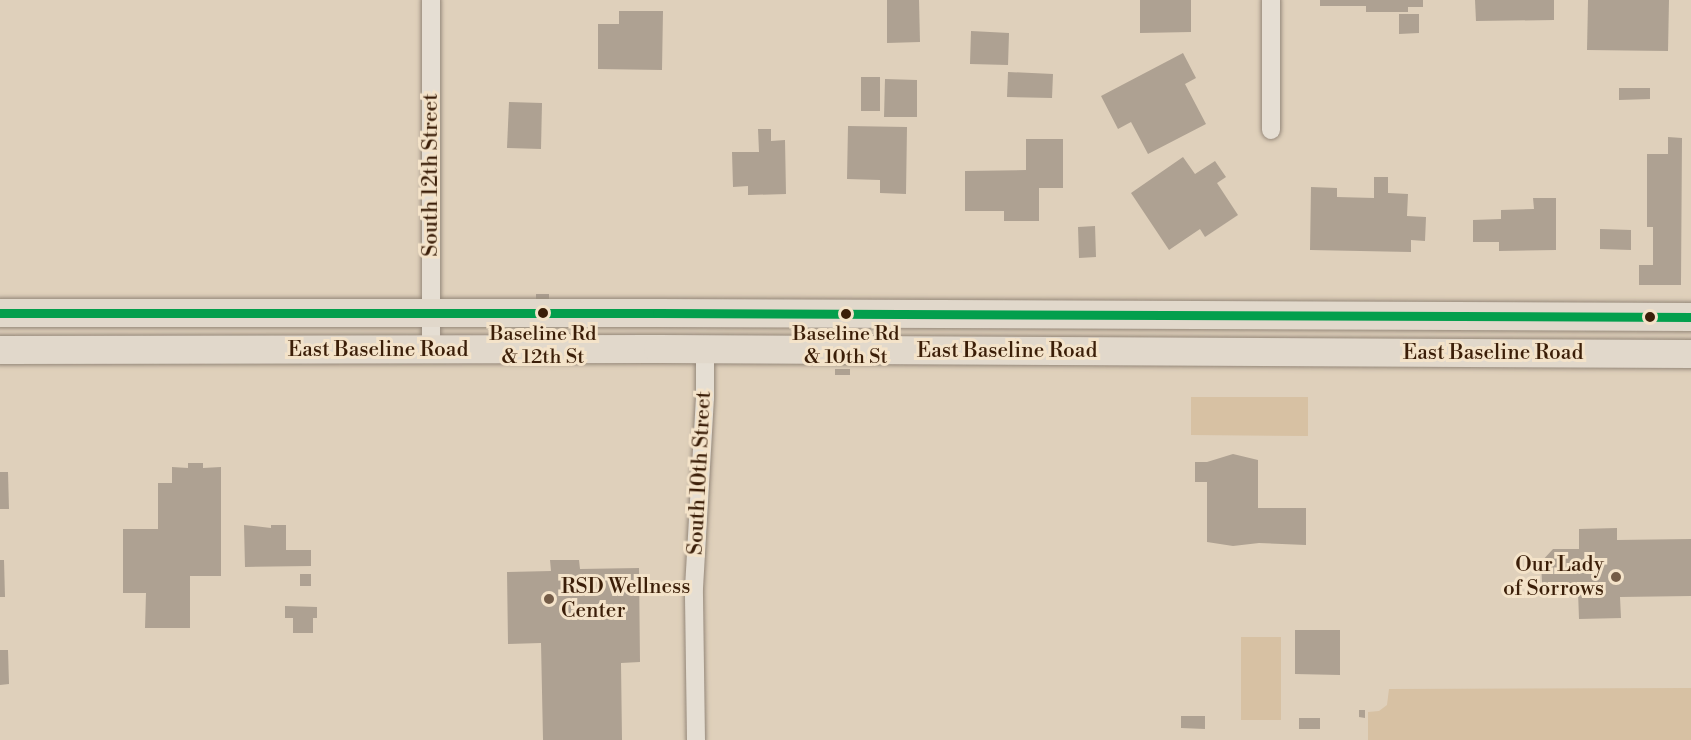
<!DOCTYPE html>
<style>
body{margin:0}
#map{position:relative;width:1691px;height:740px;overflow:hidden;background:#dfd0bb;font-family:"Libre Bodoni",serif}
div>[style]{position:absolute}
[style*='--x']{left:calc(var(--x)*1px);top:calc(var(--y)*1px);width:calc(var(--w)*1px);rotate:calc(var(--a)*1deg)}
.green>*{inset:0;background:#d7c1a3}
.building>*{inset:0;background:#aea192}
.roads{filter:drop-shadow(0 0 2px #948779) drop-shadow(0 0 2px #948779)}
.street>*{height:18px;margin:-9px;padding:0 9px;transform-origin:9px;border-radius:9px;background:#e5ded3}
.primary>*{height:28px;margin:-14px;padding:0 14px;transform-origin:14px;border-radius:14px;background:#e1d8cb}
.bus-1>*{height:9px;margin:-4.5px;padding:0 4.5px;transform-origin:4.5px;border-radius:4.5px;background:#039f4d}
.dots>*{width:16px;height:16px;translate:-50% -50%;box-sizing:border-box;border:3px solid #f4e3c9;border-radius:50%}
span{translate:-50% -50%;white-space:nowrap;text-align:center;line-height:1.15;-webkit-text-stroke:6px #f4e3c9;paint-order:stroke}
.bus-label{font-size:20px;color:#3b1e08}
.street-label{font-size:21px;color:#3b1e08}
.poi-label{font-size:21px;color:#3b1e08}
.right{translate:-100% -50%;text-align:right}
.left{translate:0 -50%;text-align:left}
</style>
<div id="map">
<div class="green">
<i style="clip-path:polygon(1191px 397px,1308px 397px,1308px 436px,1191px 435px)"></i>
<i style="clip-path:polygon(1241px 637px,1281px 637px,1281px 720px,1241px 720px)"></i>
<i style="clip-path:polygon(1691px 688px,1691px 740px,1368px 740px,1368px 712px,1379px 711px,1387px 705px,1389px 689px)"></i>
</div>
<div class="building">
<i style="clip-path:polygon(887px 0,919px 0,920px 42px,887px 43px)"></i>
<i style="clip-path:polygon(1140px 0,1191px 0,1191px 32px,1140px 33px)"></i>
<i style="clip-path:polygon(1320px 0,1423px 0,1423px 7px,1408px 7px,1408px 12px,1366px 12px,1366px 6px,1320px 6px)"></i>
<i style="clip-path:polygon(1475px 0,1554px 0,1554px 20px,1476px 21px)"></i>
<i style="clip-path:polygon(1588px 0,1669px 0,1668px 51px,1587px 50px)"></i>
<i style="clip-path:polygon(619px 11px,663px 11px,662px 70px,598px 69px,598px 24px,619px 24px)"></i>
<i style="clip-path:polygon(1399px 14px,1419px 14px,1419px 33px,1399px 34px)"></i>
<i style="clip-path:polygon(971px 31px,1009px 33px,1008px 65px,970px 64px)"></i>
<i style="clip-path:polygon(1183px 53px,1196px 78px,1185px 84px,1206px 124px,1148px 154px,1131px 122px,1118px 129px,1101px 96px)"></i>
<i style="clip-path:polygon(1008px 72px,1053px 74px,1052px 98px,1007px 97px)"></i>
<i style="clip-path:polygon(861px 77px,880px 77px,880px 111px,861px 111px)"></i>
<i style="clip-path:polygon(885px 79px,917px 80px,917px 117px,884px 117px)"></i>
<i style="clip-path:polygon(1619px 88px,1650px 88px,1650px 99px,1619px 100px)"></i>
<i style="clip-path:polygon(509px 102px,542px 103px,541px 149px,507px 148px)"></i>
<i style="clip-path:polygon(848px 126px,907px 127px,906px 194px,880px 193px,880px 180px,847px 179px)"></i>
<i style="clip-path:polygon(758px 129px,771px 129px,771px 141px,785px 140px,786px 194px,748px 195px,748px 186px,733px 187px,732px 152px,759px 152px)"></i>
<i style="clip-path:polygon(1668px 137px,1682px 138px,1681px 285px,1639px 285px,1639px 265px,1653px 265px,1653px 227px,1647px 227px,1647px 154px,1668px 154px)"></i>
<i style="clip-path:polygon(1026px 139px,1063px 139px,1063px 188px,1039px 188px,1039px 221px,1004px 221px,1004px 211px,965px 211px,965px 171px,1026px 170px)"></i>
<i style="clip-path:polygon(1183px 157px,1195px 174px,1215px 161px,1226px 177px,1217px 183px,1238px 215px,1205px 237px,1200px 229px,1169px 250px,1131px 193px)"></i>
<i style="clip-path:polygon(1374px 177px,1388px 177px,1388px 193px,1408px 194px,1407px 216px,1426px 217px,1425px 241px,1411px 240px,1411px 252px,1310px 250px,1311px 187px,1337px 188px,1337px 197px,1374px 198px)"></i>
<i style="clip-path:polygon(1533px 198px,1556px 198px,1556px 250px,1499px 251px,1499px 242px,1473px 242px,1473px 220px,1501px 219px,1501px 210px,1534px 209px)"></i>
<i style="clip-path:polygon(1095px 226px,1096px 257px,1079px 258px,1078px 227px)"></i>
<i style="clip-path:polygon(1600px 229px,1631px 230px,1631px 250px,1600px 249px)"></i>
<i style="clip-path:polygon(536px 294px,549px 294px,549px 299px,536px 299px)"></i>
<i style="clip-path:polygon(835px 369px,850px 369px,850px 375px,835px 375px)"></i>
<i style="clip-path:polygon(1233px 454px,1258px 460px,1258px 508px,1306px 508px,1306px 545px,1259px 543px,1233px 546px,1207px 542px,1207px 482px,1195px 482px,1195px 462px,1207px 462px)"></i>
<i style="clip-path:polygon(188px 463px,203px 463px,203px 468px,221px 467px,221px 576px,190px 576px,190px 628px,145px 628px,146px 593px,123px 593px,123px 529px,158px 529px,158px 483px,172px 483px,172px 467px,188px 468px)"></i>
<i style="clip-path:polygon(0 472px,8px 472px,9px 509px,0 509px)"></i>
<i style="clip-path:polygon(244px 525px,271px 528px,271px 525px,286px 525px,286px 550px,311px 550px,311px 566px,245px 567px)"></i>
<i style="clip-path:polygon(1617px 528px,1617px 540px,1691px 539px,1691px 596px,1620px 597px,1621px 618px,1579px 619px,1578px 591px,1554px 591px,1542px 583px,1541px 562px,1553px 549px,1579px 549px,1579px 529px)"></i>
<i style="clip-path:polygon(0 560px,4px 560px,5px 597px,0 597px)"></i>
<i style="clip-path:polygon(550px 560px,579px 560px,580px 569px,639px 568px,640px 662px,621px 663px,622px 740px,543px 740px,541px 643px,508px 644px,507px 572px,551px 571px)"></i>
<i style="clip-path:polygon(300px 574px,311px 574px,311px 586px,300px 586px)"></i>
<i style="clip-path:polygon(285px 606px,317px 607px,317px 618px,313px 618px,313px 633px,293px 633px,293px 618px,285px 618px)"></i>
<i style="clip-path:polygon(1295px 630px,1340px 630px,1340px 675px,1295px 674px)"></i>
<i style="clip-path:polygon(0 650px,8px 650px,9px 684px,0 685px)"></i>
<i style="clip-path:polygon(1359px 710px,1365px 710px,1365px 718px,1359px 717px)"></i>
<i style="clip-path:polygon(1181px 716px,1205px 716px,1205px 729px,1181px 728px)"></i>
<i style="clip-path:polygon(1299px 718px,1320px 718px,1320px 729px,1299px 729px)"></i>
</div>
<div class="roads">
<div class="street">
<i style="--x:431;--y:0;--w:350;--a:90"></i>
<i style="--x:1271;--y:130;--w:130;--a:-90"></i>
<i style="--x:696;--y:740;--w:152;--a:-90.8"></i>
<i style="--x:694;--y:588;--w:190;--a:-86.7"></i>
<i style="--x:705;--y:398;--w:49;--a:-90"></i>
</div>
<div class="primary">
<i style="--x:0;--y:313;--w:657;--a:0"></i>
<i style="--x:657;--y:313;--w:1034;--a:0.22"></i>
<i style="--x:0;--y:350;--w:658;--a:-0.09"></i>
<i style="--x:658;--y:349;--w:1033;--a:0.28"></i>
</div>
</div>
<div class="bus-1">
<i style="--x:0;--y:313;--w:657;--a:0"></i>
<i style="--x:657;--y:313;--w:1034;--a:0.22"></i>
</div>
<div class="dots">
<i style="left:543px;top:313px;background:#3b1e08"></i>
<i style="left:846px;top:314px;background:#3b1e08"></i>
<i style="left:1650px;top:317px;background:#3b1e08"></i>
<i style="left:1616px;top:577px;background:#745c47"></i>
<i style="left:549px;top:599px;background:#745c47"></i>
</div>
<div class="bus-label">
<span style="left:543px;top:346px">Baseline Rd<br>&amp; 12th St</span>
<span style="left:846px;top:346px">Baseline Rd<br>&amp; 10th St</span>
</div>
<div class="street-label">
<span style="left:431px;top:175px;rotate:-90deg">South 12th Street</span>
<span style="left:378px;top:350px">East Baseline Road</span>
<span style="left:1007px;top:351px">East Baseline Road</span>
<span style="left:1493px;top:353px">East Baseline Road</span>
<span style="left:700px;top:473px;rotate:-87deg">South 10th Street</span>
</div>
<div class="poi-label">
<span class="right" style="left:1604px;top:577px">Our Lady<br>of Sorrows</span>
<span class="left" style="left:561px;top:599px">RSD Wellness<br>Center</span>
</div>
</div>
